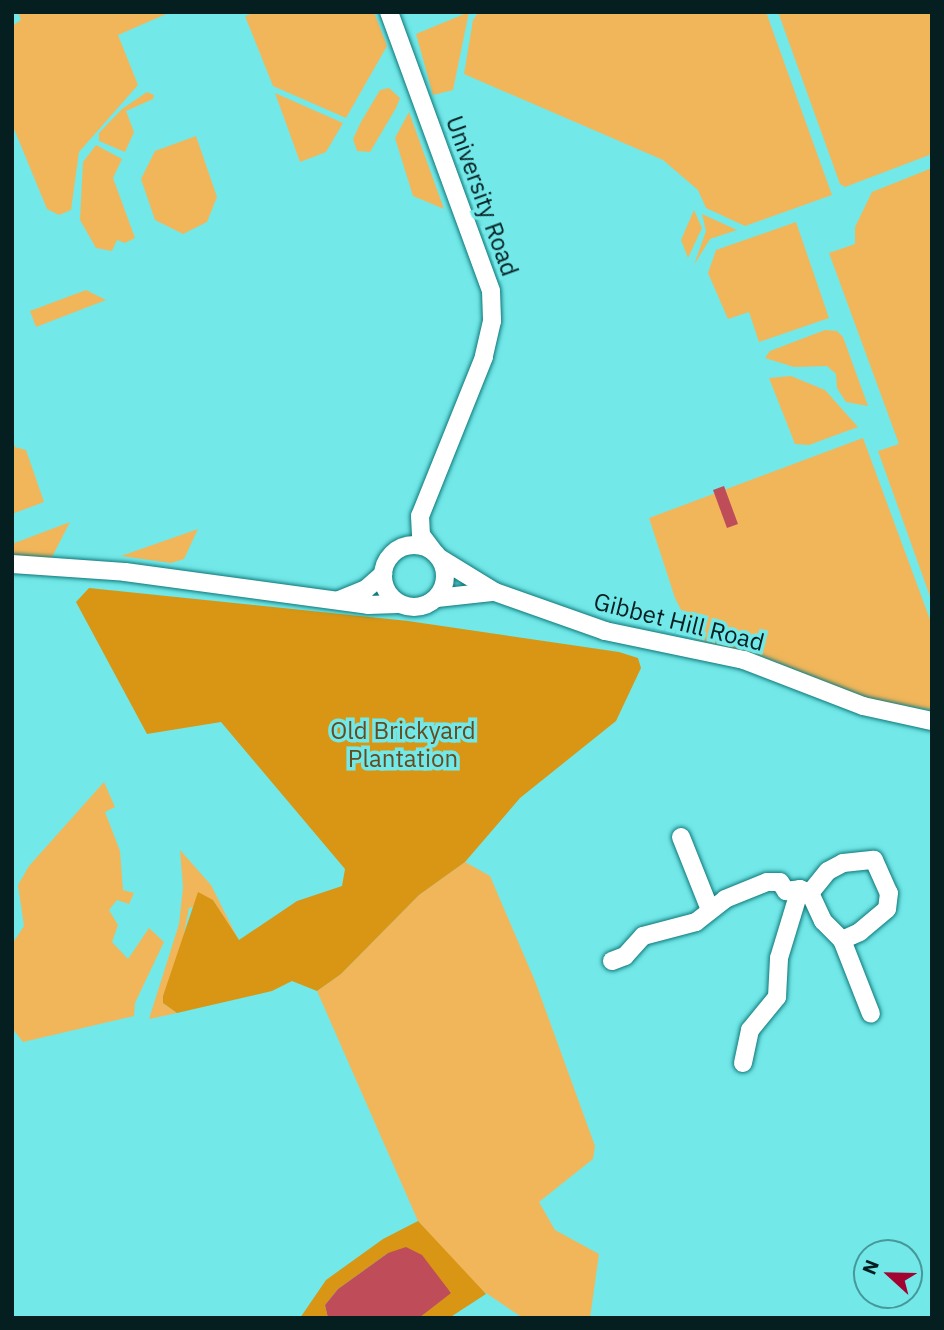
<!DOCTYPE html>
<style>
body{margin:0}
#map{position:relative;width:944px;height:1330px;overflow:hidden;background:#72e8e9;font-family:"IBM Plex Sans",sans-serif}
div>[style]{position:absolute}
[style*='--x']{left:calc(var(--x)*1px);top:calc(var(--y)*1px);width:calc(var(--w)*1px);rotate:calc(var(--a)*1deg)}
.green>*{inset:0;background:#f2b65a}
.forest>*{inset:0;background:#d89614}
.water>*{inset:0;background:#bf4c59}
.roads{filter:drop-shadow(0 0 2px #0f7879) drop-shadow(0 0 2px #0f7879)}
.minor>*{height:18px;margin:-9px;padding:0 9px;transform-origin:9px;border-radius:9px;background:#fff}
.minor>.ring{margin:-9px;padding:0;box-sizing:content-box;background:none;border:18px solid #fff;border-radius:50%}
span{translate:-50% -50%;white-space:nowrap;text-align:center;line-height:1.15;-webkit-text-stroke:7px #72e8e9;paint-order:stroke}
.street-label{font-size:24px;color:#051f20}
.park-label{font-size:24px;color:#664b1f}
.frame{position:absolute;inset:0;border:14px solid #051f20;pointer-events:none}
.north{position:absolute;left:853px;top:1239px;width:70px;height:70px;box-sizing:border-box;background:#72e8e9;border:2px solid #469899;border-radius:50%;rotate:292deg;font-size:19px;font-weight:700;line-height:28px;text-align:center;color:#051f20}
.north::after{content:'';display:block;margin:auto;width:24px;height:32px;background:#a20331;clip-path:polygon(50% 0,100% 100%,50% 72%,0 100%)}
</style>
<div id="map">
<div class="green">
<i style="clip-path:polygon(18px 12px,171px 12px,118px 35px,138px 85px,79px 152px,71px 210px,59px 215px,47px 209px,12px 124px,12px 26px,21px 20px)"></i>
<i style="clip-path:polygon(257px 12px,374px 12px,387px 46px,346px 118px,273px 86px,245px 16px)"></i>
<i style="clip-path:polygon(469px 12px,453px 90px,433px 95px,416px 34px)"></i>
<i style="clip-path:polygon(479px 12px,766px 12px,832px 195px,745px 226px,706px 208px,698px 190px,663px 160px,464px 74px,473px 20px)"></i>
<i style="clip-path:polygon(778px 12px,930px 12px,932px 154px,845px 187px,840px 184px)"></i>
<i style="clip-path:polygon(389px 88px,400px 98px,396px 108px,370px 152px,357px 151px,353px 139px,361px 122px,380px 90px)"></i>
<i style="clip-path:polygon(147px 92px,154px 95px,153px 99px,126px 111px,134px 132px,125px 152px,99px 141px,99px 133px,122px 109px)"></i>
<i style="clip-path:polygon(275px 93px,343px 123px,326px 152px,300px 162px)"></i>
<i style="clip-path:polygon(409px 112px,444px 209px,413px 196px,395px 138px)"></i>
<i style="clip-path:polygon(196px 136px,217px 197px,207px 222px,183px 234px,155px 220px,141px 179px,155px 151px)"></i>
<i style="clip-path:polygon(96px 145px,122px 159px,113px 178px,135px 238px,125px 243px,117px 240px,112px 251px,96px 248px,80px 220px,83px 162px)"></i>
<i style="clip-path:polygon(932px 168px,932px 602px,878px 451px,899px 444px,829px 253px,855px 244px,855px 227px,872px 192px)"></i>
<i style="clip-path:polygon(694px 210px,702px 228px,688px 258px,681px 240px)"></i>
<i style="clip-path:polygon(702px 214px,737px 230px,710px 239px,694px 265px,706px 231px)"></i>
<i style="clip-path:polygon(796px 222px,829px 318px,759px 342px,749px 312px,728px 319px,708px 273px,716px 250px)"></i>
<i style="clip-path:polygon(86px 290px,106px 300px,36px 327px,30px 311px)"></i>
<i style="clip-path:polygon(825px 330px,837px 331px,843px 337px,868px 406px,846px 402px,837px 388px,836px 374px,827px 366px,794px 367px,765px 358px,770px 351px)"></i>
<i style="clip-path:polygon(791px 376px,825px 390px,858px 427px,809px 445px,795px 444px,769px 378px)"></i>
<i style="clip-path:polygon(12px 438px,15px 447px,26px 450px,44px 502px,12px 514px)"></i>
<i style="clip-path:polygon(863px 438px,932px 625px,932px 710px,871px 700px,759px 655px,696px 639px,675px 598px,649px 518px)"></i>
<i style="clip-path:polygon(70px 522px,51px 559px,12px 557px,12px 544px)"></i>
<i style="clip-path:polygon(198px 529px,184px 559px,171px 563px,121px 556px)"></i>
<i style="clip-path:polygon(104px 782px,115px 807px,105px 812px,120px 851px,123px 890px,134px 893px,129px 904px,117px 900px,109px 910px,118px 925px,112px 942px,128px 959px,149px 928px,164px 942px,135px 1003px,134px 1016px,23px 1042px,12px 1028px,12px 944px,24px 926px,18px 885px,29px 866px)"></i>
<i style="clip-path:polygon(180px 850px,211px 885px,239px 941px,213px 900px,189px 908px,179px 959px,163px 996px,163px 1003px,177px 1013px,149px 1019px,179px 924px,183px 887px)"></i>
<i style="clip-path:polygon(465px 862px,490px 876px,535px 981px,595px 1146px,593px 1159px,539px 1202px,555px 1230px,599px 1254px,590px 1318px,523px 1318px,474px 1285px,418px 1221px,317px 991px,341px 974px,419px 895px)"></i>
</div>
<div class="forest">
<i style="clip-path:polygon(89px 588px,408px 621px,619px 652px,638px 658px,641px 668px,616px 721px,520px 798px,465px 862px,419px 895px,341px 974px,317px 991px,292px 981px,272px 991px,177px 1013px,163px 1003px,163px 996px,198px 892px,213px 900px,239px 940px,297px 901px,342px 886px,345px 869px,221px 722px,147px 734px,76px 602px)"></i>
<i style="clip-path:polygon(418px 1221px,486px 1294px,449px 1318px,419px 1318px,451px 1292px,388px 1253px,338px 1289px,325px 1305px,328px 1318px,300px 1318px,326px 1280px,383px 1239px)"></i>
</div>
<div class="water">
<i style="clip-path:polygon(724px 486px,738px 524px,727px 528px,713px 490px)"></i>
<i style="clip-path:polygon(406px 1247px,422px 1255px,451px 1293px,419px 1318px,328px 1318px,325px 1305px,338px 1289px,388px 1253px)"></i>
</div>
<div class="roads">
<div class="minor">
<i style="--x:389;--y:12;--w:297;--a:69.9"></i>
<i style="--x:491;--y:291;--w:30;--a:88"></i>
<i style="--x:492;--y:321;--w:37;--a:103"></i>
<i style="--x:484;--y:357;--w:171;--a:111.9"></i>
<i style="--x:420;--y:516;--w:19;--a:87"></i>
<i style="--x:421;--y:535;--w:21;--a:53"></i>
<i class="ring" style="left:383px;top:545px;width:44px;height:44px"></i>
<i style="--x:441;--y:559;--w:63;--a:31.4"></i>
<i style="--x:495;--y:592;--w:117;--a:19.5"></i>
<i style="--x:605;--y:631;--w:142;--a:11.8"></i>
<i style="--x:744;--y:660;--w:128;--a:21.1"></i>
<i style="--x:863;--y:706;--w:71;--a:12.3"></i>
<i style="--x:12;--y:564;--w:113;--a:4"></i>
<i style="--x:125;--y:572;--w:245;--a:7.7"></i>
<i style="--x:368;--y:605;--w:30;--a:-2"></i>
<i style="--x:437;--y:598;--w:55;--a:-6.2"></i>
<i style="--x:339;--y:600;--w:29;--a:-22"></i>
<i style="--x:366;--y:589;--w:23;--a:-41"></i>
<i style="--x:681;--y:837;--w:79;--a:68.3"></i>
<i style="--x:810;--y:893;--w:28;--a:-51"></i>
<i style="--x:828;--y:871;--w:17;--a:-28"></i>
<i style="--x:843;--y:863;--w:31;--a:-6"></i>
<i style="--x:874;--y:860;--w:36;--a:66"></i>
<i style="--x:889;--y:893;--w:16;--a:97"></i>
<i style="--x:887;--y:909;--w:35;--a:140"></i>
<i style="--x:860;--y:932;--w:20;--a:156"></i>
<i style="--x:612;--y:961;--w:14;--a:-21"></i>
<i style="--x:625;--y:956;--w:27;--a:-48"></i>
<i style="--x:643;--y:936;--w:55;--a:-14.8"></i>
<i style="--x:696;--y:922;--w:37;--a:-38"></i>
<i style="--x:725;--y:899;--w:45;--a:-22"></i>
<i style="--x:767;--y:882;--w:13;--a:0"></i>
<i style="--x:780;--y:882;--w:11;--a:56"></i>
<i style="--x:786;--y:891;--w:14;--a:-8"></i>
<i style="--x:743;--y:1063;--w:34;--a:-78"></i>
<i style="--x:750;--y:1030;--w:43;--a:-50.7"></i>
<i style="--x:777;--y:997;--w:39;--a:-87"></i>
<i style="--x:779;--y:958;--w:72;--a:-73.1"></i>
<i style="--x:800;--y:889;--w:11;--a:22"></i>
<i style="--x:810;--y:893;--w:31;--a:65"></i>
<i style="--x:823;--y:921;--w:27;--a:45"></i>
<i style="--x:842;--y:940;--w:79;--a:68.6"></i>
</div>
</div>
<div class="street-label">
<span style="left:482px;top:196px;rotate:70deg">University Road</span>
<span style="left:679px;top:622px;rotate:14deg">Gibbet Hill Road</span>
</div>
<div class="park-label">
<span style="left:403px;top:745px">Old Brickyard<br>Plantation</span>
</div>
<div class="frame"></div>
<div class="north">N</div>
</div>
